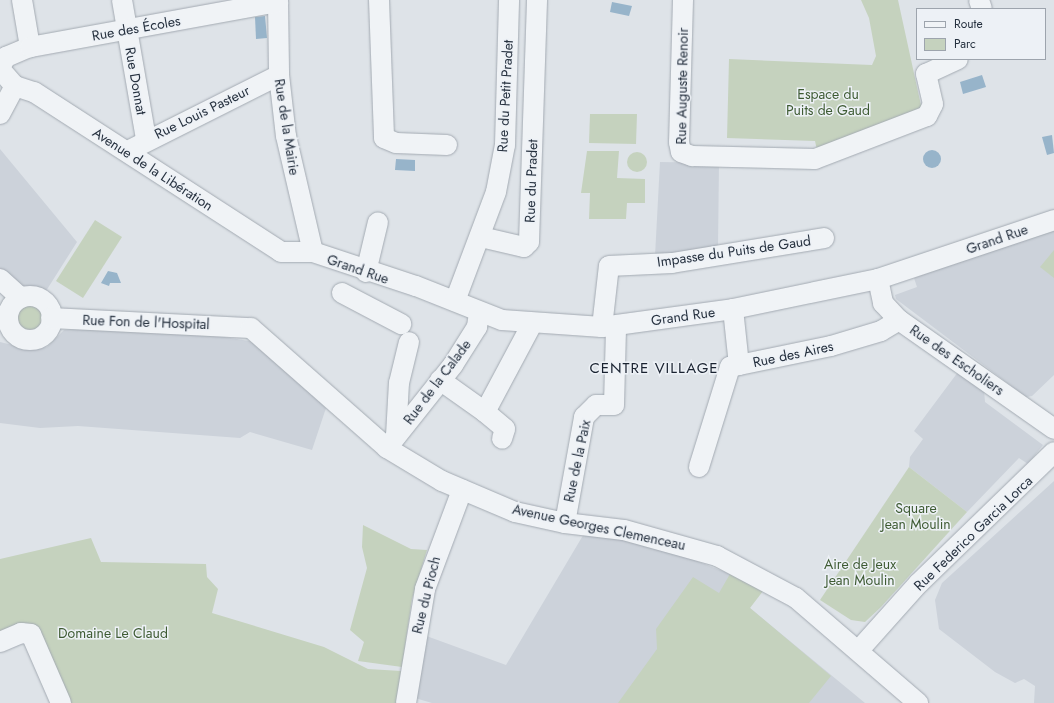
<!DOCTYPE html>
<meta charset="utf-8">
<style>
body{margin:0}
#map{position:relative;width:1054px;height:703px;overflow:hidden;background:#dee3e8;font-family:Jost,sans-serif}
div>[style]{position:absolute}
[style*='--x']{left:calc(var(--x)*1px);top:calc(var(--y)*1px);width:calc(var(--w)*1px);rotate:calc(var(--a)*1deg)}
.built>*{inset:0;background:#ccd2da}
.green>*{inset:0;background:#c5d2be}
.round{border-radius:50%}
.water>*{inset:0;background:#97b4ca}
.roads{filter:drop-shadow(0 0 1px #a3aab2) drop-shadow(0 0 1px #a3aab2)}
.minor>*{height:20px;margin:-10px;padding:0 10px;transform-origin:10px;border-radius:10px;background:#f0f3f6}
.minor>.ring{margin:-10px;padding:0;box-sizing:content-box;background:none;border:20px solid #f0f3f6;border-radius:50%}
span{translate:-50% -50%;white-space:nowrap;text-align:center;line-height:1.15;-webkit-text-stroke:3px #edf1f6;paint-order:stroke}
.street-label{font-size:14px;color:#26313f}
.park-label{font-size:14px;color:#3e5b33}
.neighbourhood-label{font-size:15px;color:#192230;letter-spacing:1px}
.legend{position:absolute;left:916px;top:8px;width:130px;height:52px;box-sizing:border-box;background:#edf1f6;border:1px solid #9da4ad;margin:0;padding:5px 7px;list-style:none;font-size:12px;color:#26313f}
.legend li{display:flex;align-items:center;gap:8px;height:20px}
.legend b{width:20px;border:1px solid #9da4ad}
</style>
<div id="map">
<div class="built">
<i style="clip-path:polygon(0 149px,77px 242px,46px 291px,31px 286px,19px 289px,0 268px)"></i>
<i style="clip-path:polygon(660px 162px,719px 163px,718px 247px,655px 256px)"></i>
<i style="clip-path:polygon(1054px 228px,1054px 375px,1032px 396px,1026px 397px,896px 299px,895px 295px,917px 287px,914px 278px)"></i>
<i style="clip-path:polygon(75px 329px,212px 335px,255px 342px,326px 408px,312px 450px,250px 432px,240px 438px,78px 426px,40px 428px,0 423px,0 342px,33px 350px,47px 347px,64px 330px)"></i>
<i style="clip-path:polygon(958px 372px,984px 390px,985px 402px,1043px 445px,1028px 464px,1019px 458px,967px 512px,909px 467px,910px 457px,923px 439px,914px 431px)"></i>
<i style="clip-path:polygon(1054px 481px,1054px 703px,1034px 703px,1035px 686px,1024px 679px,1015px 683px,995px 672px,939px 629px,935px 600px,942px 583px)"></i>
<i style="clip-path:polygon(585px 532px,635px 537px,730px 574px,750px 608px,865px 703px,432px 703px,415px 698px,421px 634px,506px 665px)"></i>
</div>
<div class="green">
<i style="clip-path:polygon(861px 0,898px 0,922px 110px,817px 150px,815px 141px,727px 138px,729px 59px,872px 65px,876px 56px,869px 18px)"></i>
<i style="clip-path:polygon(590px 114px,637px 114px,636px 144px,589px 143px)"></i>
<i style="clip-path:polygon(587px 151px,619px 151px,617px 178px,645px 179px,645px 203px,627px 203px,626px 219px,589px 219px,590px 193px,581px 193px)"></i>
<i class="round" style="left:627px;top:152px;width:20px;height:20px"></i>
<i style="clip-path:polygon(95px 220px,122px 237px,83px 298px,56px 281px)"></i>
<i style="clip-path:polygon(1054px 250px,1054px 278px,1040px 267px)"></i>
<i class="round" style="left:18px;top:306px;width:24px;height:24px"></i>
<i style="clip-path:polygon(909px 467px,967px 512px,881px 607px,865px 622px,851px 620px,820px 600px)"></i>
<i style="clip-path:polygon(363px 525px,411px 549px,427px 550px,412px 599px,402px 667px,358px 661px,364px 642px,350px 630px,367px 568px,362px 547px)"></i>
<i style="clip-path:polygon(91px 538px,101px 562px,206px 564px,207px 577px,218px 589px,212px 613px,324px 647px,368px 669px,401px 671px,398px 703px,66px 703px,39px 638px,0 631px,0 559px)"></i>
<i style="clip-path:polygon(730px 574px,766px 587px,750px 608px,831px 676px,809px 703px,618px 703px,657px 649px,656px 629px,693px 577px,719px 593px)"></i>
</div>
<div class="water">
<i style="clip-path:polygon(612px 2px,632px 6px,629px 16px,610px 12px)"></i>
<i style="clip-path:polygon(265px 16px,267px 38px,256px 39px,255px 17px)"></i>
<i style="clip-path:polygon(982px 75px,986px 87px,963px 94px,960px 82px)"></i>
<i style="clip-path:polygon(1052px 135px,1054px 153px,1047px 155px,1042px 137px)"></i>
<i class="round" style="left:923px;top:150px;width:18px;height:18px"></i>
<i style="clip-path:polygon(396px 159px,415px 160px,415px 171px,395px 170px)"></i>
<i style="clip-path:polygon(108px 271px,117px 273px,121px 283px,110px 283px,109px 286px,101px 283px)"></i>
</div>
<div class="roads">
<div class="minor">
<i style="--x:22;--y:0;--w:48;--a:80.3"></i>
<i style="--x:122;--y:0;--w:141;--a:80.2"></i>
<i style="--x:278;--y:0;--w:75;--a:89.2"></i>
<i style="--x:279;--y:75;--w:61;--a:83.5"></i>
<i style="--x:286;--y:136;--w:119;--a:76.9"></i>
<i style="--x:379;--y:0;--w:138;--a:87.9"></i>
<i style="--x:384;--y:138;--w:13;--a:23"></i>
<i style="--x:396;--y:143;--w:51;--a:2.2"></i>
<i style="--x:683;--y:0;--w:142;--a:91.6"></i>
<i style="--x:679;--y:142;--w:10;--a:79"></i>
<i style="--x:681;--y:152;--w:12;--a:20"></i>
<i style="--x:692;--y:156;--w:123;--a:1.4"></i>
<i style="--x:815;--y:159;--w:120;--a:-21"></i>
<i style="--x:927;--y:116;--w:13;--a:-63"></i>
<i style="--x:933;--y:104;--w:31;--a:-103"></i>
<i style="--x:926;--y:74;--w:35;--a:-25"></i>
<i style="--x:979;--y:0;--w:9;--a:72"></i>
<i style="--x:0;--y:67;--w:12;--a:-59"></i>
<i style="--x:6;--y:57;--w:26;--a:-23"></i>
<i style="--x:30;--y:47;--w:252;--a:-10.3"></i>
<i style="--x:0;--y:69;--w:23;--a:49"></i>
<i style="--x:15;--y:86;--w:20;--a:18"></i>
<i style="--x:34;--y:92;--w:294;--a:32.9"></i>
<i style="--x:281;--y:252;--w:32;--a:0"></i>
<i style="--x:313;--y:252;--w:108;--a:18.3"></i>
<i style="--x:416;--y:286;--w:92;--a:21.6"></i>
<i style="--x:502;--y:320;--w:100;--a:4"></i>
<i style="--x:602;--y:327;--w:132;--a:-7.8"></i>
<i style="--x:733;--y:309;--w:148;--a:-11.7"></i>
<i style="--x:878;--y:279;--w:186;--a:-18.5"></i>
<i style="--x:0;--y:114;--w:32;--a:-62"></i>
<i style="--x:128;--y:151;--w:169;--a:-26.7"></i>
<i style="--x:481;--y:237;--w:44;--a:13.1"></i>
<i style="--x:524;--y:247;--w:7;--a:-45"></i>
<i style="--x:529;--y:242;--w:242;--a:-88.1"></i>
<i style="--x:366;--y:272;--w:51;--a:-76.5"></i>
<i style="--x:0;--y:279;--w:28;--a:42"></i>
<i style="--x:878;--y:279;--w:25;--a:78"></i>
<i style="--x:883;--y:303;--w:23;--a:47"></i>
<i style="--x:899;--y:320;--w:189;--a:35.1"></i>
<i style="--x:342;--y:293;--w:67;--a:27.7"></i>
<i class="ring" style="left:8px;top:296px;width:24px;height:24px"></i>
<i style="--x:455;--y:301;--w:116;--a:-69.4"></i>
<i style="--x:496;--y:192;--w:48;--a:-79.2"></i>
<i style="--x:505;--y:145;--w:145;--a:-88.4"></i>
<i style="--x:733;--y:309;--w:56;--a:83.9"></i>
<i style="--x:739;--y:365;--w:94;--a:-11.7"></i>
<i style="--x:831;--y:346;--w:52;--a:-16.7"></i>
<i style="--x:881;--y:331;--w:21;--a:-31"></i>
<i style="--x:51;--y:318;--w:200;--a:2.9"></i>
<i style="--x:251;--y:328;--w:181;--a:41.4"></i>
<i style="--x:387;--y:448;--w:64;--a:31"></i>
<i style="--x:442;--y:481;--w:79;--a:23"></i>
<i style="--x:515;--y:512;--w:51;--a:12.4"></i>
<i style="--x:565;--y:523;--w:59;--a:6.8"></i>
<i style="--x:624;--y:530;--w:97;--a:15.6"></i>
<i style="--x:717;--y:556;--w:89;--a:28"></i>
<i style="--x:796;--y:598;--w:161;--a:40.7"></i>
<i style="--x:602;--y:327;--w:61;--a:-83.5"></i>
<i style="--x:609;--y:266;--w:63;--a:-2.7"></i>
<i style="--x:672;--y:263;--w:154;--a:-9.3"></i>
<i style="--x:440;--y:380;--w:55;--a:35.4"></i>
<i style="--x:485;--y:412;--w:100;--a:-61.9"></i>
<i style="--x:485;--y:412;--w:26;--a:40"></i>
<i style="--x:505;--y:429;--w:10;--a:107"></i>
<i style="--x:396;--y:436;--w:53;--a:-86.8"></i>
<i style="--x:399;--y:383;--w:42;--a:-76.3"></i>
<i style="--x:387;--y:448;--w:106;--a:-51.5"></i>
<i style="--x:453;--y:365;--w:45;--a:-57.7"></i>
<i style="--x:477;--y:327;--w:15;--a:-82"></i>
<i style="--x:699;--y:467;--w:105;--a:-72.8"></i>
<i style="--x:730;--y:367;--w:9;--a:-13"></i>
<i style="--x:565;--y:523;--w:108;--a:-79.8"></i>
<i style="--x:584;--y:417;--w:17;--a:-45"></i>
<i style="--x:596;--y:405;--w:18;--a:0"></i>
<i style="--x:614;--y:405;--w:79;--a:-88.5"></i>
<i style="--x:0;--y:642;--w:23;--a:-23"></i>
<i style="--x:21;--y:633;--w:10;--a:6"></i>
<i style="--x:31;--y:634;--w:75;--a:66.5"></i>
<i style="--x:859;--y:650;--w:90;--a:-48.2"></i>
<i style="--x:919;--y:583;--w:188;--a:-44.1"></i>
<i style="--x:406;--y:703;--w:116;--a:-80.5"></i>
<i style="--x:425;--y:589;--w:106;--a:-69.5"></i>
</div>
</div>
<div class="street-label">
<span style="left:136px;top:28px;rotate:-10deg">Rue des Écoles</span>
<span style="left:136px;top:81px;rotate:80deg">Rue Donnat</span>
<span style="left:682px;top:86px;rotate:-89deg">Rue Auguste Renoir</span>
<span style="left:505px;top:96px;rotate:-87deg">Rue du Petit Pradet</span>
<span style="left:202px;top:112px;rotate:-26deg">Rue Louis Pasteur</span>
<span style="left:287px;top:127px;rotate:81deg">Rue de la Mairie</span>
<span style="left:153px;top:169px;rotate:33deg">Avenue de la Libération</span>
<span style="left:531px;top:181px;rotate:-88deg">Rue du Pradet</span>
<span style="left:997px;top:239px;rotate:-19deg">Grand Rue</span>
<span style="left:734px;top:251px;rotate:-8deg">Impasse du Puits de Gaud</span>
<span style="left:358px;top:269px;rotate:19deg">Grand Rue</span>
<span style="left:683px;top:316px;rotate:-8deg">Grand Rue</span>
<span style="left:146px;top:322px;rotate:2deg">Rue Fon de l'Hospital</span>
<span style="left:793px;top:354px;rotate:-12deg">Rue des Aires</span>
<span style="left:957px;top:360px;rotate:35deg">Rue des Escholiers</span>
<span style="left:437px;top:382px;rotate:-53deg">Rue de la Calade</span>
<span style="left:577px;top:461px;rotate:-78deg">Rue de la Paix</span>
<span style="left:599px;top:527px;rotate:12deg">Avenue Georges Clemenceau</span>
<span style="left:973px;top:533px;rotate:-44deg">Rue Federico Garcia Lorca</span>
<span style="left:426px;top:595px;rotate:-76deg">Rue du Pioch</span>
</div>
<div class="park-label">
<span style="left:828px;top:102px">Espace du<br>Puits de Gaud</span>
<span style="left:916px;top:516px">Square<br>Jean Moulin</span>
<span style="left:860px;top:572px">Aire de Jeux<br>Jean Moulin</span>
<span style="left:113px;top:633px">Domaine Le Claud</span>
</div>
<div class="neighbourhood-label">
<span style="left:654px;top:369px">CENTRE VILLAGE</span>
</div>
<ul class="legend">
<li><b style="height:5px;background:#f0f3f6"></b>Route</li>
<li><b style="height:11px;background:#c5d2be"></b>Parc</li>
</ul>
</div>
